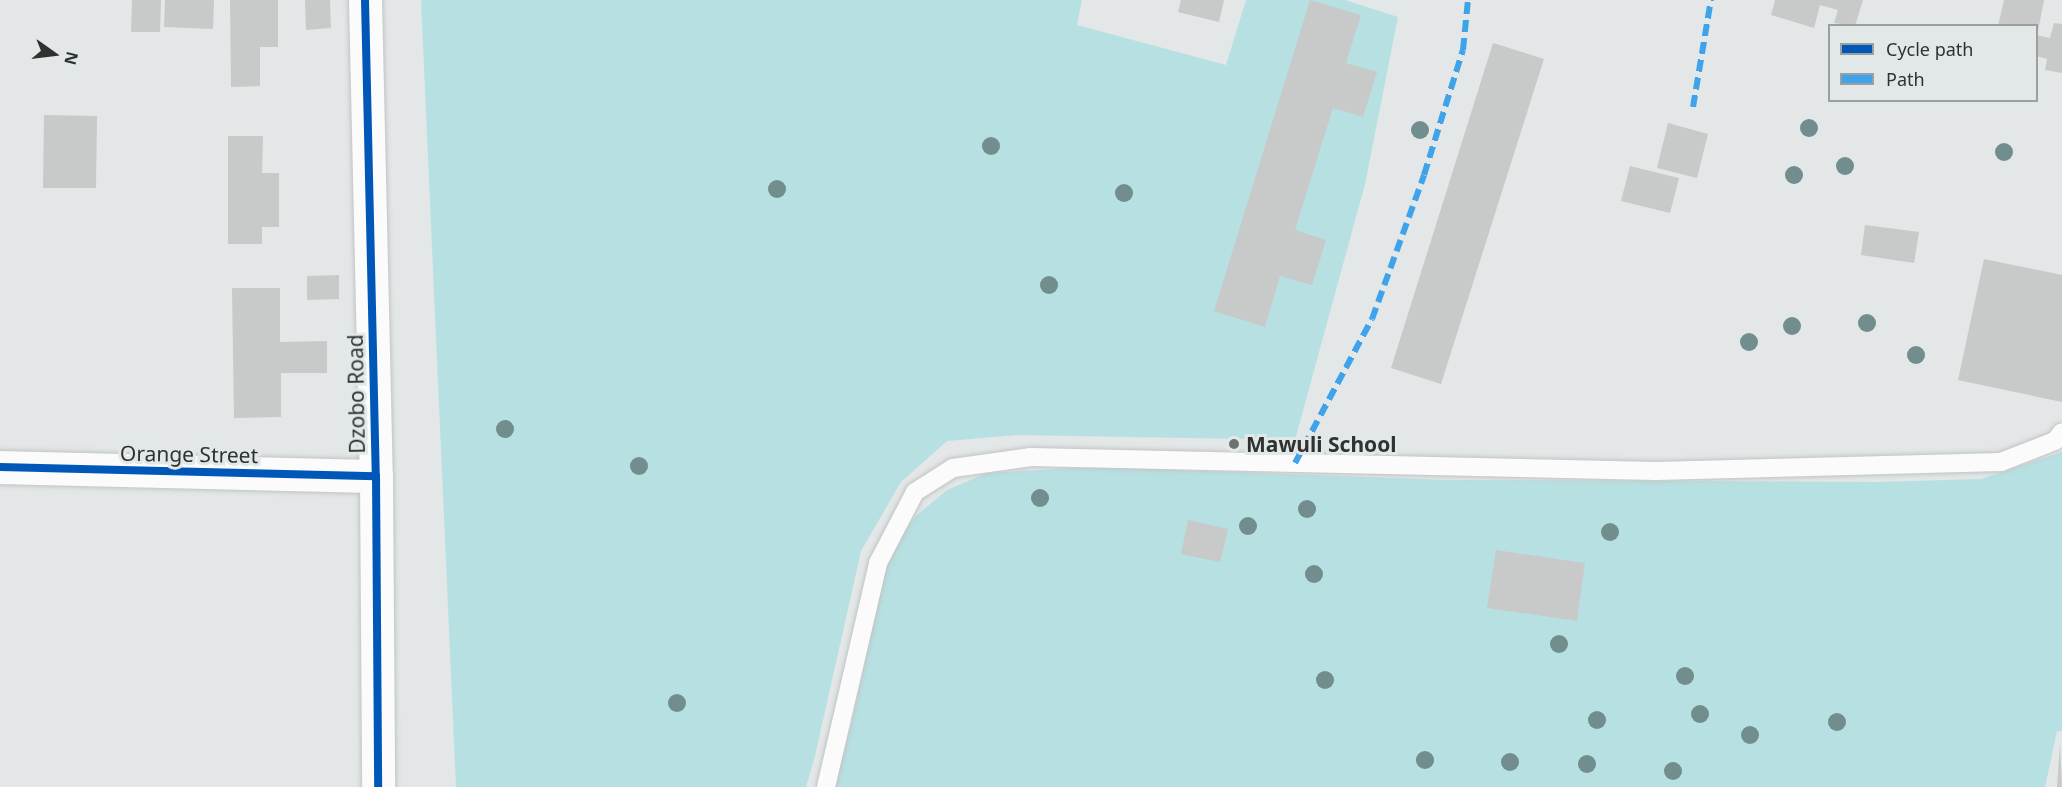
<!DOCTYPE html>
<style>
body{margin:0}
#map{position:relative;width:2062px;height:787px;overflow:hidden;background:#e3e7e7;font-family:"Noto Sans",sans-serif}
div>[style]{position:absolute}
[style*='--x']{left:calc(var(--x)*1px);top:calc(var(--y)*1px);width:calc(var(--w)*1px);rotate:calc(var(--a)*1deg)}
.green>*{inset:0;background:#b7e0e2}
.building>*{inset:0;background:#c8c9c9}
.roads{filter:drop-shadow(0 0 2px #c1c4c4) drop-shadow(0 0 2px #c1c4c4)}
.service>*{height:18px;margin:-9px;padding:0 9px;transform-origin:9px;border-radius:9px;background:#fbfbfb}
.minor>*{height:33px;margin:-16.5px;padding:0 16.5px;transform-origin:16.5px;border-radius:16.5px;background:#fbfbfb}
.quiet>*{height:6px;margin-top:-3px;transform-origin:0;background:repeating-linear-gradient(90deg,#3ea3eb 0 12px,transparent 0 18px)}
.cycleway>*{height:8px;margin:-4px;padding:0 4px;transform-origin:4px;border-radius:4px;background:#0057b8}
.trees>*{width:18px;height:18px;margin:-9px;border-radius:50%;background:#718d8e}
.dots>*{width:16px;height:16px;translate:-50% -50%;box-sizing:border-box;border:3px solid #e2e8e8;border-radius:50%}
span{translate:-50% -50%;white-space:nowrap;text-align:center;line-height:1.15;-webkit-text-stroke:6px #e2e8e8;paint-order:stroke}
.street-label{font-size:21px;color:#303232}
.poi-label{font-size:21px;color:#303232;font-weight:700}
.left{translate:0 -50%;text-align:left}
.legend{position:absolute;left:1828px;top:24px;width:210px;height:78px;box-sizing:border-box;background:#e2e8e8;border:2px solid #9b9f9f;margin:0;padding:8px 10px;list-style:none;font-size:18px;color:#303232}
.legend li{display:flex;align-items:center;gap:12px;height:30px}
.legend b{width:30px;border:2px solid #9b9f9f}
.north{position:absolute;left:24px;top:24px;width:60px;height:60px;-webkit-text-stroke:4px #e2e8e8;paint-order:stroke;rotate:104deg;font-size:16px;font-weight:700;line-height:24px;text-align:center;color:#303232}
.north::after{content:'';display:block;margin:auto;width:21px;height:27px;background:#303232;clip-path:polygon(50% 0,100% 100%,50% 72%,0 100%)}
</style>
<div id="map">
<div class="green">
<i style="clip-path:polygon(421px 0,1082px 0,1077px 25px,1226px 65px,1246px 0,1345px 0,1398px 17px,1365px 184px,1295px 440px,1017px 435px,947px 441px,901px 482px,861px 551px,815px 756px,806px 787px,456px 787px)"></i>
<i style="clip-path:polygon(2062px 452px,2062px 731px,2057px 731px,2045px 787px,833px 787px,850px 730px,886px 566px,902px 534px,917px 515px,947px 490px,987px 473px,1091px 467px,1447px 480px,1877px 482px,1981px 479px)"></i>
</div>
<div class="building">
<i style="clip-path:polygon(132px 0,161px 0,160px 32px,131px 32px)"></i>
<i style="clip-path:polygon(165px 0,214px 0,213px 29px,164px 27px)"></i>
<i style="clip-path:polygon(230px 0,278px 0,278px 47px,260px 47px,260px 86px,231px 87px)"></i>
<i style="clip-path:polygon(305px 0,330px 0,331px 28px,306px 30px)"></i>
<i style="clip-path:polygon(1181px 0,1224px 0,1219px 22px,1178px 12px)"></i>
<i style="clip-path:polygon(1310px 0,1361px 15px,1346px 63px,1377px 72px,1363px 117px,1333px 108px,1295px 230px,1326px 240px,1312px 285px,1280px 276px,1265px 327px,1214px 311px)"></i>
<i style="clip-path:polygon(1775px 0,1863px 0,1855px 26px,1834px 23px,1838px 10px,1820px 5px,1814px 28px,1771px 15px)"></i>
<i style="clip-path:polygon(2004px 0,2044px 0,2038px 31px,2036px 26px,1998px 26px)"></i>
<i style="clip-path:polygon(2054px 23px,2062px 24px,2062px 73px,2045px 70px,2047px 59px,2036px 56px,2036px 35px,2050px 38px)"></i>
<i style="clip-path:polygon(1493px 43px,1544px 59px,1441px 384px,1391px 368px)"></i>
<i style="clip-path:polygon(44px 115px,97px 116px,96px 188px,43px 188px)"></i>
<i style="clip-path:polygon(1668px 123px,1708px 134px,1697px 178px,1657px 168px)"></i>
<i style="clip-path:polygon(228px 136px,263px 136px,262px 173px,279px 173px,279px 227px,262px 227px,262px 244px,228px 244px)"></i>
<i style="clip-path:polygon(1630px 166px,1679px 178px,1670px 213px,1621px 201px)"></i>
<i style="clip-path:polygon(1865px 225px,1919px 232px,1914px 263px,1861px 255px)"></i>
<i style="clip-path:polygon(1984px 259px,2062px 275px,2062px 402px,1958px 380px)"></i>
<i style="clip-path:polygon(339px 275px,339px 299px,307px 300px,307px 276px)"></i>
<i style="clip-path:polygon(232px 288px,280px 288px,280px 342px,327px 341px,327px 373px,281px 373px,281px 417px,234px 418px)"></i>
<i style="clip-path:polygon(1188px 520px,1228px 529px,1220px 562px,1181px 554px)"></i>
<i style="clip-path:polygon(1496px 550px,1585px 563px,1577px 621px,1487px 608px)"></i>
<i style="clip-path:polygon(2060px 744px,2062px 787px,2057px 787px)"></i>
</div>
<div class="roads">
<div class="service">
<i style="--x:826;--y:787;--w:230;--a:-76.9"></i>
<i style="--x:878;--y:563;--w:80;--a:-62.5"></i>
<i style="--x:915;--y:492;--w:45;--a:-32.3"></i>
<i style="--x:953;--y:468;--w:79;--a:-8"></i>
<i style="--x:1031;--y:457;--w:625;--a:1.28"></i>
<i style="--x:1656;--y:471;--w:345;--a:-1.5"></i>
<i style="--x:2001;--y:462;--w:58;--a:-21.3"></i>
<i style="--x:2055;--y:441;--w:11;--a:-52"></i>
</div>
<div class="minor">
<i style="--x:365;--y:0;--w:476;--a:88.7"></i>
<i style="--x:376;--y:476;--w:311;--a:89.6"></i>
<i style="--x:0;--y:467;--w:376;--a:1.4"></i>
</div>
</div>
<div class="quiet">
<i style="--x:1693;--y:107;--w:109;--a:-80.5"></i>
<i style="--x:1295;--y:463;--w:163;--a:-61.9"></i>
<i style="--x:1372;--y:319;--w:153;--a:-70.1"></i>
<i style="--x:1424;--y:175;--w:131;--a:-72.7"></i>
<i style="--x:1463;--y:50;--w:50;--a:-84.3"></i>
</div>
<div class="cycleway">
<i style="--x:365;--y:0;--w:476;--a:88.7"></i>
<i style="--x:376;--y:476;--w:311;--a:89.6"></i>
<i style="--x:0;--y:467;--w:376;--a:1.4"></i>
</div>
<div class="trees">
<i style="left:1809px;top:128px"></i>
<i style="left:1420px;top:130px"></i>
<i style="left:991px;top:146px"></i>
<i style="left:2004px;top:152px"></i>
<i style="left:1845px;top:166px"></i>
<i style="left:1794px;top:175px"></i>
<i style="left:777px;top:189px"></i>
<i style="left:1124px;top:193px"></i>
<i style="left:1049px;top:285px"></i>
<i style="left:1867px;top:323px"></i>
<i style="left:1792px;top:326px"></i>
<i style="left:1749px;top:342px"></i>
<i style="left:1916px;top:355px"></i>
<i style="left:505px;top:429px"></i>
<i style="left:639px;top:466px"></i>
<i style="left:1040px;top:498px"></i>
<i style="left:1307px;top:509px"></i>
<i style="left:1248px;top:526px"></i>
<i style="left:1610px;top:532px"></i>
<i style="left:1314px;top:574px"></i>
<i style="left:1559px;top:644px"></i>
<i style="left:1685px;top:676px"></i>
<i style="left:1325px;top:680px"></i>
<i style="left:677px;top:703px"></i>
<i style="left:1700px;top:714px"></i>
<i style="left:1597px;top:720px"></i>
<i style="left:1837px;top:722px"></i>
<i style="left:1750px;top:735px"></i>
<i style="left:1425px;top:760px"></i>
<i style="left:1510px;top:762px"></i>
<i style="left:1587px;top:764px"></i>
<i style="left:1673px;top:771px"></i>
</div>
<div class="dots">
<i style="left:1234px;top:444px;background:#6f7171"></i>
</div>
<div class="street-label">
<span style="left:356px;top:394px;rotate:-91deg">Dzobo Road</span>
<span style="left:189px;top:454px;rotate:1deg">Orange Street</span>
</div>
<div class="poi-label">
<span class="left" style="left:1246px;top:444px">Mawuli School</span>
</div>
<ul class="legend">
<li><b style="height:8px;background:#0057b8"></b>Cycle path</li>
<li><b style="height:8px;background:#3ea3eb"></b>Path</li>
</ul>
<div class="north">N</div>
</div>
